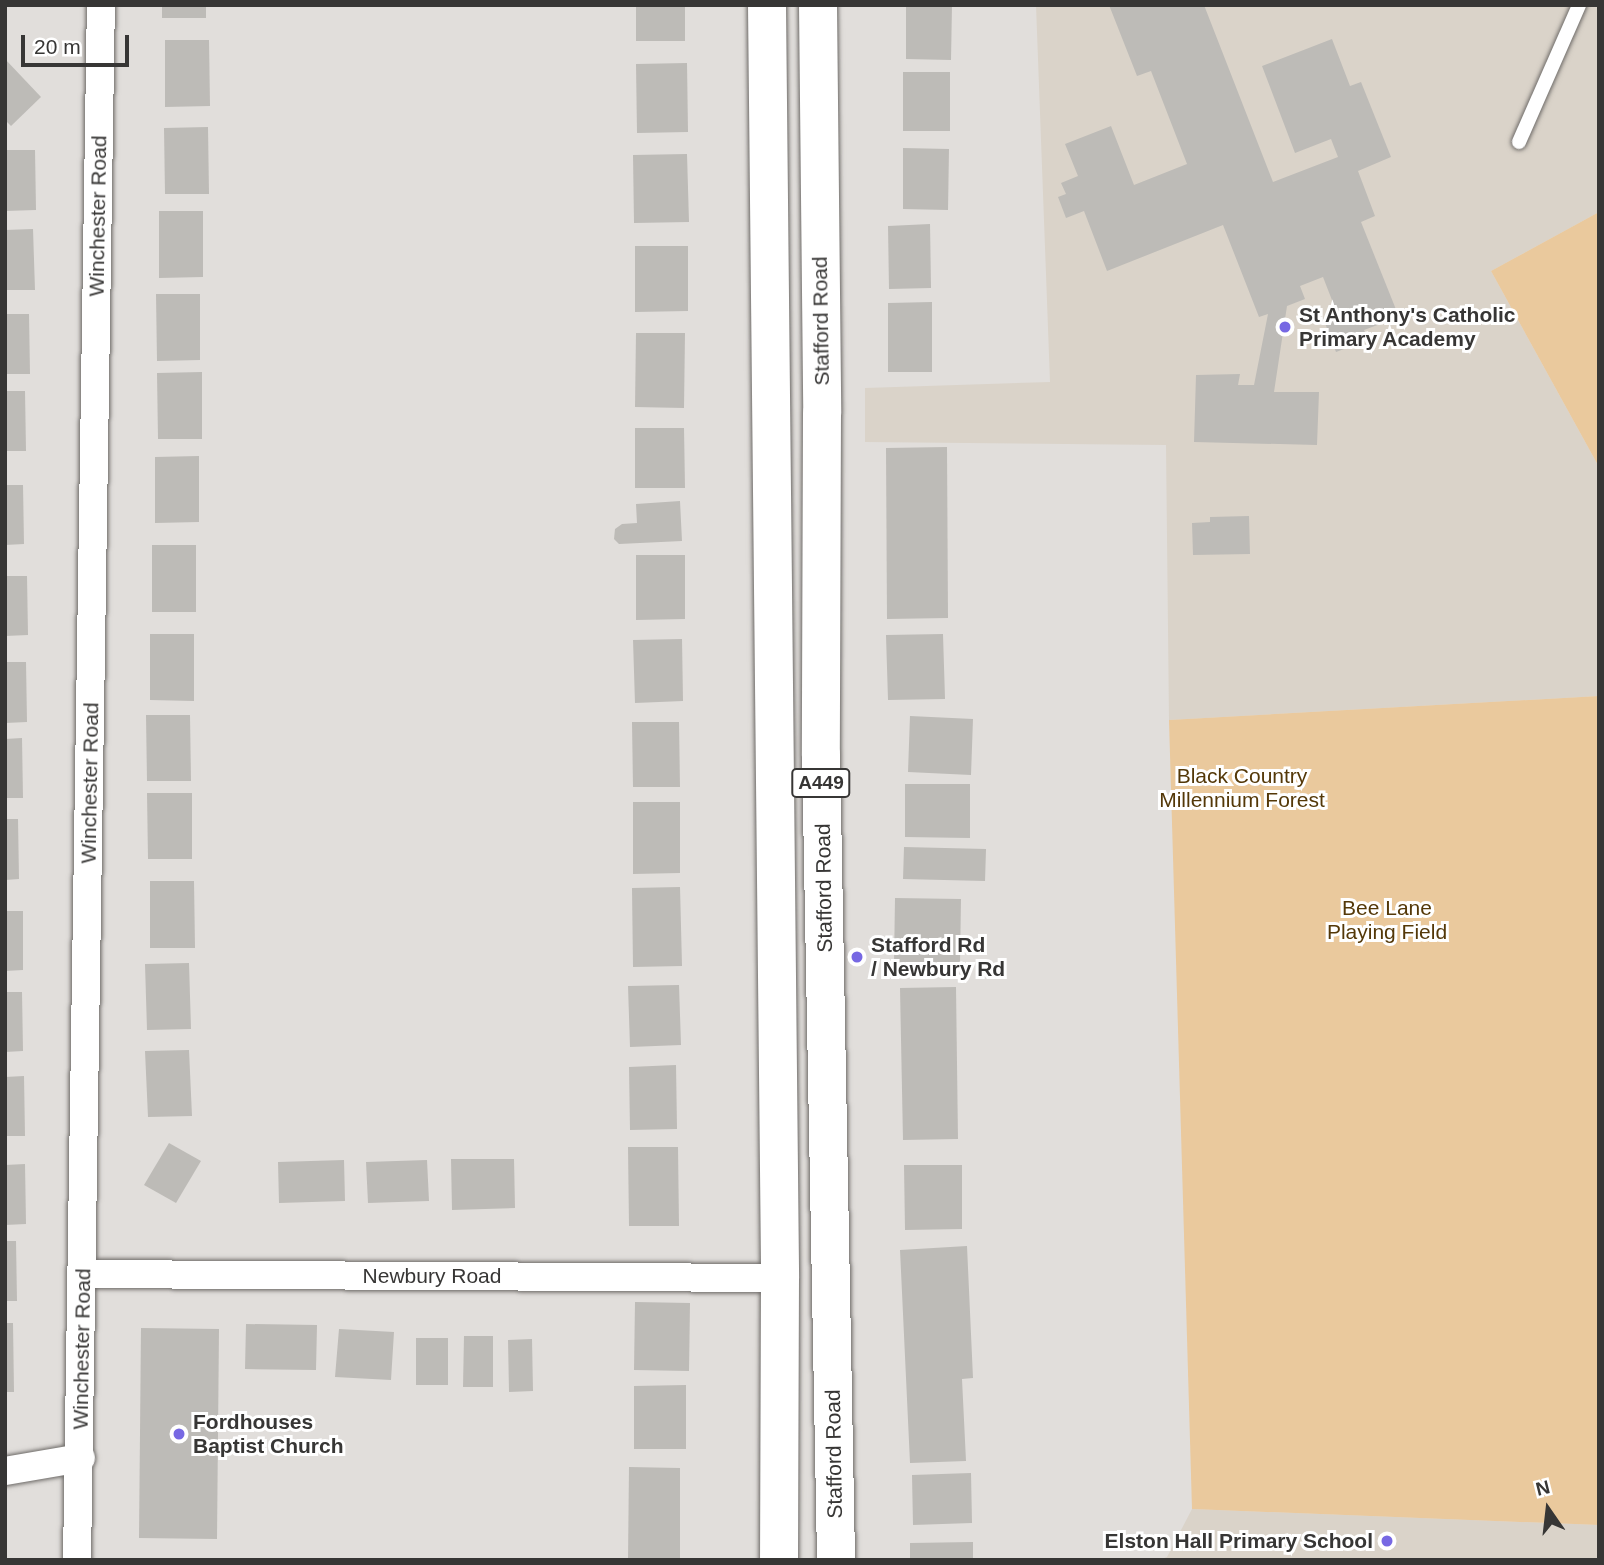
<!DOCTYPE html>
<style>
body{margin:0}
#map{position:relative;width:1604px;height:1565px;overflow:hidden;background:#e1dedb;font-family:Arial,sans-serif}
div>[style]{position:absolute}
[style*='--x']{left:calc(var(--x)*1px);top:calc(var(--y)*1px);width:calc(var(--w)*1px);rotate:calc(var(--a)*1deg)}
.built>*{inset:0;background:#dad3c9}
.green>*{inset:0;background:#eac99d}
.building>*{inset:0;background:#bdbbb7}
.roads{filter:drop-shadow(0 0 2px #6e6b68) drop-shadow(0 0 2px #6e6b68)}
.lane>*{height:14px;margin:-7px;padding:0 7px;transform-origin:7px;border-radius:7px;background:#fff}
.street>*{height:28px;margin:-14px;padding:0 14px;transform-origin:14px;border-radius:14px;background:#fff}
.highway>*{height:38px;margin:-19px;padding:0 19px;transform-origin:19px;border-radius:19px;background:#fff}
.dots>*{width:19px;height:19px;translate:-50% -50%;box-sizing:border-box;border:4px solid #fff;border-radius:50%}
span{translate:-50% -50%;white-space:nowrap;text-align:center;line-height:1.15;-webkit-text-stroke:6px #fff;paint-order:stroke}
.shield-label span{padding:2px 5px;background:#fff;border:2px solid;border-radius:5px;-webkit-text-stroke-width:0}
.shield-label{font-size:19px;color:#373635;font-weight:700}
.street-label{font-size:21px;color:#373635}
.poi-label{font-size:21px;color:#373635;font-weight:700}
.left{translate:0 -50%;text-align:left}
.right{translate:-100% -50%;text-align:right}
.park-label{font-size:21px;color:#543808}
.frame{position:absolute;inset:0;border:7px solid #373635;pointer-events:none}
.north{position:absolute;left:1513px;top:1474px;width:70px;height:70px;-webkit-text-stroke:5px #fff;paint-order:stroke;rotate:346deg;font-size:19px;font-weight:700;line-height:28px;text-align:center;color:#373635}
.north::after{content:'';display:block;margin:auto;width:24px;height:32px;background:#373635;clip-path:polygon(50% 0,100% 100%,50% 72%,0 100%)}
.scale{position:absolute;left:21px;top:35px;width:108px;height:32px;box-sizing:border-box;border:4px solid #373635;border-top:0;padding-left:9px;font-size:21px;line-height:24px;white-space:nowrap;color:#373635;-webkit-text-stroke:5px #fff;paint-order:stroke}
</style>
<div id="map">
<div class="built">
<i style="clip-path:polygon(1036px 5px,1599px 5px,1599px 212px,1491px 271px,1599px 467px,1599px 696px,1169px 720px,1166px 445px,865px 442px,865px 388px,1050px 382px)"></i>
<i style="clip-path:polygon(1192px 1509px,1599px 1525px,1599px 1560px,1159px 1560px,1167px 1557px)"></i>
</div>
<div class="green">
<i style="clip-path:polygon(1599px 212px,1599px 467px,1491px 271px)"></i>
<i style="clip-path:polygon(1599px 696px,1599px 1525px,1192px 1509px,1169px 720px)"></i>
</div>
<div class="building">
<i style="clip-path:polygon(162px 5px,206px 5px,206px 18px,162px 18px)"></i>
<i style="clip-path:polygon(636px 5px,685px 5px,685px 41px,636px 41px)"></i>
<i style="clip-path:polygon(906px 5px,952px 5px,951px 60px,906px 59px)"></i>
<i style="clip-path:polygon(1109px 5px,1204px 5px,1273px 182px,1338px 157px,1331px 139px,1295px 153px,1262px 66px,1332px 39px,1350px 86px,1361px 82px,1391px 157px,1358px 171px,1375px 216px,1361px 222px,1399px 317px,1364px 330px,1368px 340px,1336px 352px,1323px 318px,1337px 313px,1323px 277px,1300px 286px,1305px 299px,1287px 306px,1274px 392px,1319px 392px,1317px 445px,1194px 442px,1196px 375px,1240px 374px,1238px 385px,1254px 385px,1268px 314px,1259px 317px,1223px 225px,1107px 271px,1084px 211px,1066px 218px,1058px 197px,1066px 194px,1061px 183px,1078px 176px,1065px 144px,1111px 126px,1134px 185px,1187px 164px,1151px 71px,1137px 76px)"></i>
<i style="clip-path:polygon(165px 40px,209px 40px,210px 106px,165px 107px)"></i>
<i style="clip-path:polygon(5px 59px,41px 97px,11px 126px,5px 120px)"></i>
<i style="clip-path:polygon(687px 63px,688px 132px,637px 133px,636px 64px)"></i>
<i style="clip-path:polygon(903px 72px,950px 72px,950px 131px,903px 131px)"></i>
<i style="clip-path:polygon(208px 127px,209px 194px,165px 194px,164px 128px)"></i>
<i style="clip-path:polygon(903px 148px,949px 149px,948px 210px,903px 209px)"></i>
<i style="clip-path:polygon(5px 150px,35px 150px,36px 210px,5px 211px)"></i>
<i style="clip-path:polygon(687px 154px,689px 222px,634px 223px,633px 155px)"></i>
<i style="clip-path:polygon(159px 211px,203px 211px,203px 277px,159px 278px)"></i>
<i style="clip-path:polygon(930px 224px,931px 288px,889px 289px,888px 226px)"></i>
<i style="clip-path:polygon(33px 229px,35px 290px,5px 290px,5px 230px)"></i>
<i style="clip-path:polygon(635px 246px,688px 246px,688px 311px,635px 312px)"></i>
<i style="clip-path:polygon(156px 294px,200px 294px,200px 360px,157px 361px)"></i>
<i style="clip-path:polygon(932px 302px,932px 372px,888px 372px,888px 303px)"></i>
<i style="clip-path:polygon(5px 314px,29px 314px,30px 374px,5px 374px)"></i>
<i style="clip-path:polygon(636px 333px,685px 333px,684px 408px,635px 407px)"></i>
<i style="clip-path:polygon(202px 372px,202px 439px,158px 439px,157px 373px)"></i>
<i style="clip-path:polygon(5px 391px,25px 391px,26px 451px,5px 451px)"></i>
<i style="clip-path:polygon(635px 428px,684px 428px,685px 488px,635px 488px)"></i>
<i style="clip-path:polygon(947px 447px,948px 618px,887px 619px,886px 448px)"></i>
<i style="clip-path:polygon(199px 456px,199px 522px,155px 523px,155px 457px)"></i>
<i style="clip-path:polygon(5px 485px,23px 485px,24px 544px,5px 545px)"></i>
<i style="clip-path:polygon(680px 501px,682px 541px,619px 544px,614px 539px,615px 529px,622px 524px,637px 523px,636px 504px)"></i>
<i style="clip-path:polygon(1249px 516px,1250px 554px,1193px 555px,1192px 523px,1210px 522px,1210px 517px)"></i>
<i style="clip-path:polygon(152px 545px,196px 545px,196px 612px,152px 612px)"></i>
<i style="clip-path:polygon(636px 555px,685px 555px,685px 619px,636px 620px)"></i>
<i style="clip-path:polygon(5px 576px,27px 576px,28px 635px,5px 636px)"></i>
<i style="clip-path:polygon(150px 634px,194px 634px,194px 701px,150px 700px)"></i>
<i style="clip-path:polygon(943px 634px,945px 699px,888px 700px,886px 635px)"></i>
<i style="clip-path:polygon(682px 639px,683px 701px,635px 703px,633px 640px)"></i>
<i style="clip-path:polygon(5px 662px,26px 662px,27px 722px,5px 723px)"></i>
<i style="clip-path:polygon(146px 715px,190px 715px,191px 781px,147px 781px)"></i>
<i style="clip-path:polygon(910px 716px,973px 719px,971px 775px,908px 772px)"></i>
<i style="clip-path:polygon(632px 722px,679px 722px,680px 787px,633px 787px)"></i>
<i style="clip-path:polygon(22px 738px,23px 798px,5px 798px,5px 739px)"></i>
<i style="clip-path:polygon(905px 784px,970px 784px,970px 838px,905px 837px)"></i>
<i style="clip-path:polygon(147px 793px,192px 793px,192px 859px,148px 859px)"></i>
<i style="clip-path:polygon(633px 802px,680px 802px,680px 873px,633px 874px)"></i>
<i style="clip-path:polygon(5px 819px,18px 819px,19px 879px,5px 880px)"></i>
<i style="clip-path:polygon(904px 847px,986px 849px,985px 881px,903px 879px)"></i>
<i style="clip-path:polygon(150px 881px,194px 881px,195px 948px,150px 948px)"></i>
<i style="clip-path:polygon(680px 887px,682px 966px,633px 967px,632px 888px)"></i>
<i style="clip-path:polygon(895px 898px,961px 899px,960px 962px,894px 962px)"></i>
<i style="clip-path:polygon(5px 911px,23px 911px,23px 970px,5px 971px)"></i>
<i style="clip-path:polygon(189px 963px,191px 1029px,147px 1030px,145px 964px)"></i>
<i style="clip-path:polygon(679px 985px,681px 1045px,630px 1047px,628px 986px)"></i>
<i style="clip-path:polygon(956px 987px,958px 1139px,903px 1140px,900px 988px)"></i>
<i style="clip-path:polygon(5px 992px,22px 992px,23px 1051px,5px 1052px)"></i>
<i style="clip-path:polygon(189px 1050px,192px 1116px,148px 1117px,145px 1051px)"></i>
<i style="clip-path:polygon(676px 1065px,677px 1129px,630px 1130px,629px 1067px)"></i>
<i style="clip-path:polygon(24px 1076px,25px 1136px,5px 1136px,5px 1077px)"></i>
<i style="clip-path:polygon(169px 1143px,201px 1161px,176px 1203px,144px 1185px)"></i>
<i style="clip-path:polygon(628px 1147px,678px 1147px,679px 1226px,629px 1226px)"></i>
<i style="clip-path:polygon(451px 1159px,514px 1159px,515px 1208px,452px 1210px)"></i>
<i style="clip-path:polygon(344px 1160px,345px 1201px,279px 1203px,278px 1162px)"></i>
<i style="clip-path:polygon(427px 1160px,429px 1201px,368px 1203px,366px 1162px)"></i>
<i style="clip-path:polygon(25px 1164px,26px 1224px,5px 1225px,5px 1165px)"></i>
<i style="clip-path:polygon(904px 1165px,962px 1165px,962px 1229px,905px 1230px)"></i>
<i style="clip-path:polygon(5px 1241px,16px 1241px,17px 1301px,5px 1301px)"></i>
<i style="clip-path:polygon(967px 1246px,973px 1378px,962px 1379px,966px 1461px,910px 1463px,900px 1250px)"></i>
<i style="clip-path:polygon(635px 1302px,690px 1303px,689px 1371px,634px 1370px)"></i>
<i style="clip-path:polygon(5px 1323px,13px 1323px,14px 1392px,5px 1392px)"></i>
<i style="clip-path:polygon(246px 1324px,317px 1325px,316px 1370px,245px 1369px)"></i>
<i style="clip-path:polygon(141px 1328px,219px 1329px,217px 1539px,139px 1538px)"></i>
<i style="clip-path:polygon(339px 1329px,394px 1332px,391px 1380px,335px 1377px)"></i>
<i style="clip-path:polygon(464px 1336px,493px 1336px,493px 1387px,463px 1387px)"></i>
<i style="clip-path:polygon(416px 1338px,448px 1338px,448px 1385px,416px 1385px)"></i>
<i style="clip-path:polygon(532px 1339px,533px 1391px,509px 1392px,508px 1340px)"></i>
<i style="clip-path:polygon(686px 1385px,686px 1449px,634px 1449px,634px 1386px)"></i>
<i style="clip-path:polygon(629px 1467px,680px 1468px,680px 1560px,628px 1560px)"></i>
<i style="clip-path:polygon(971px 1473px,972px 1523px,913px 1525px,912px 1475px)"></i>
<i style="clip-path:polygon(973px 1542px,973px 1560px,910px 1560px,910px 1543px)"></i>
</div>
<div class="roads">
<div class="lane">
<i style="--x:1519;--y:142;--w:150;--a:-66.3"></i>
</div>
<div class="street">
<i style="--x:83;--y:1274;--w:697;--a:0.33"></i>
<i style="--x:5;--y:1471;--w:77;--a:-9.7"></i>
<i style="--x:77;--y:1560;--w:1555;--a:-89.12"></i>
</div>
<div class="highway">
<i style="--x:767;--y:5;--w:1273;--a:89.41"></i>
<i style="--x:780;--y:1278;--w:282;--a:90.2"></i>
<i style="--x:818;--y:5;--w:408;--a:89.4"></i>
<i style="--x:822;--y:413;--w:342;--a:90.2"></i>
<i style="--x:821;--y:755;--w:805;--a:88.93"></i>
</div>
</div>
<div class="dots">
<i style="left:1285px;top:327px;background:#7768e3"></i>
<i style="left:857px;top:957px;background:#7768e3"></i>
<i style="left:179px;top:1434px;background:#7768e3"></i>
<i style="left:1387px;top:1541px;background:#7768e3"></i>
</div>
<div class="shield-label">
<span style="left:821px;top:783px">A449</span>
</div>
<div class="street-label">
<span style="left:98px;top:216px;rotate:-89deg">Winchester Road</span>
<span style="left:821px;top:321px;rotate:-91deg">Stafford Road</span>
<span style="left:90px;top:783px;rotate:-89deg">Winchester Road</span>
<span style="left:824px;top:888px;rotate:-91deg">Stafford Road</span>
<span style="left:432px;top:1276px">Newbury Road</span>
<span style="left:82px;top:1349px;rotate:-89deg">Winchester Road</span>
<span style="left:834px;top:1454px;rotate:-91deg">Stafford Road</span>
</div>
<div class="poi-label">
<span class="left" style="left:1299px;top:327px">St Anthony's Catholic<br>Primary Academy</span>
<span class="left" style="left:871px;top:957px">Stafford Rd<br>/ Newbury Rd</span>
<span class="left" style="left:193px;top:1434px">Fordhouses<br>Baptist Church</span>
<span class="right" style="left:1373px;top:1541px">Elston Hall Primary School</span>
</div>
<div class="park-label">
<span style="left:1242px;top:788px">Black Country<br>Millennium Forest</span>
<span style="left:1387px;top:920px">Bee Lane<br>Playing Field</span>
</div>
<div class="frame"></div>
<div class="north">N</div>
<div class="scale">20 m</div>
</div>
